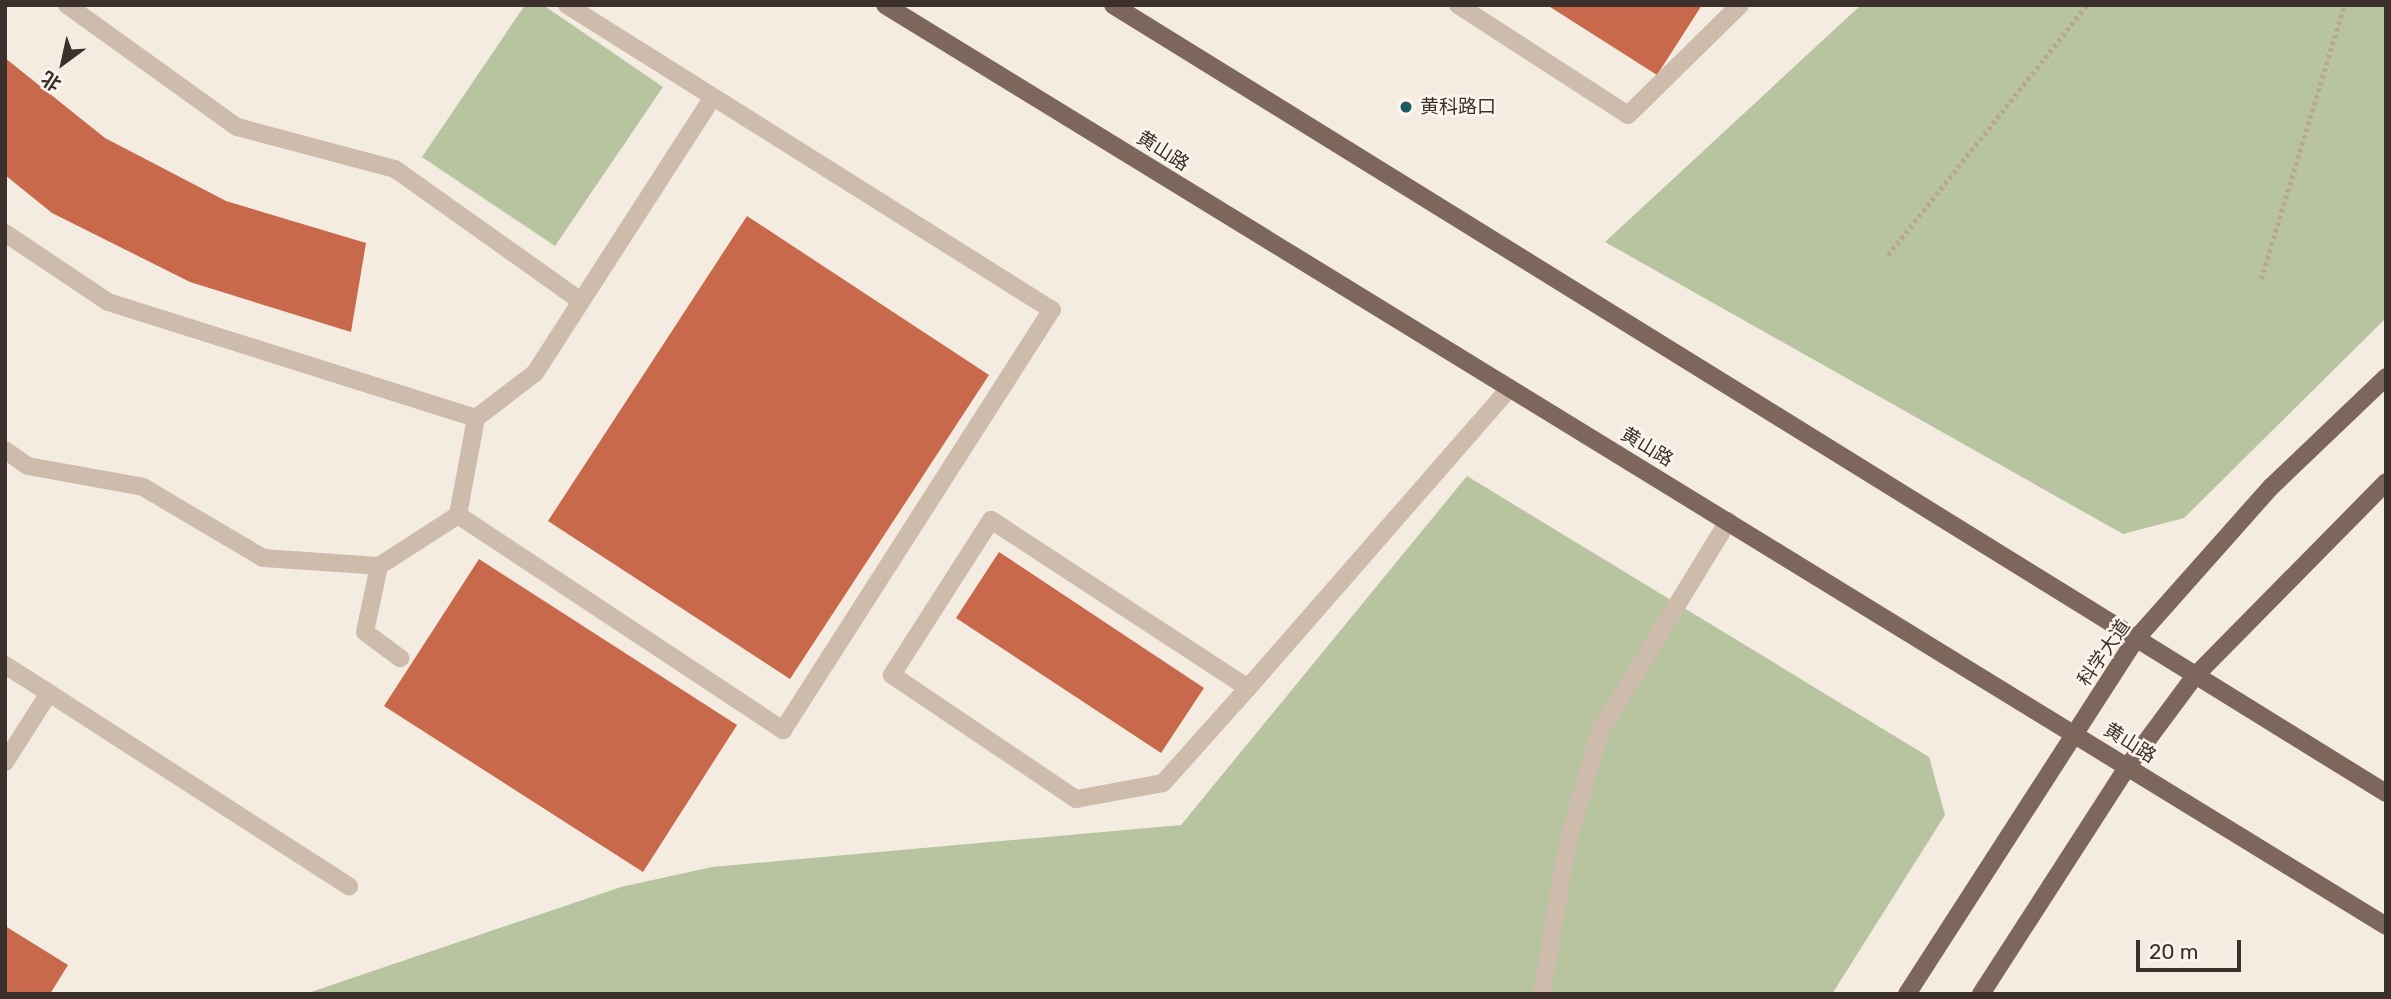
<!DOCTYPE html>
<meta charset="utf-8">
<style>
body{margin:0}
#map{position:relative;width:2391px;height:999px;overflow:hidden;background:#f4ebe1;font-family:Rubik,"Noto Sans SC",sans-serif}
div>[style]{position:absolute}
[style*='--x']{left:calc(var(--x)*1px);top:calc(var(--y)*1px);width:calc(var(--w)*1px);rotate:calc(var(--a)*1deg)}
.green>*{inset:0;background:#b8c4a0}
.building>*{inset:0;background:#c8694b}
.path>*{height:4.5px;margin-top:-2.25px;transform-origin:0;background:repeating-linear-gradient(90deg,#b9a596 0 3.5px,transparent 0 7px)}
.service>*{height:18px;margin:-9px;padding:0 9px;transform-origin:9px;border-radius:9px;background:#cdbbac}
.primary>*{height:18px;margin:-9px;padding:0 9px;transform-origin:9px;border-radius:9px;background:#7d675c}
.dots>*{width:19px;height:19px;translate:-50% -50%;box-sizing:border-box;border:4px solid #fbf5ee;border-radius:50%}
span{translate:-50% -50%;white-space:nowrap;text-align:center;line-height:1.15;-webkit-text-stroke:5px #fbf5ee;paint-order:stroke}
.poi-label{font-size:19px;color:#3b302b}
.left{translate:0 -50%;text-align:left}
.street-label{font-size:19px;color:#3b302b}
.frame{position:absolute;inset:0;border:7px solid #3b302b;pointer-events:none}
.north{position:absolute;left:28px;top:28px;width:70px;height:70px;-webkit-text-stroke:5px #fbf5ee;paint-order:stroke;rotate:213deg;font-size:19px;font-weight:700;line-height:28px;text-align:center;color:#3b302b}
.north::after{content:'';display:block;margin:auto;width:24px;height:32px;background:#3b302b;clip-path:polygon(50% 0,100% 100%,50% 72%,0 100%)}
.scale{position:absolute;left:2136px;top:940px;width:105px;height:32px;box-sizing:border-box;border:4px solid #3b302b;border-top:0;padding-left:9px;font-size:21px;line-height:24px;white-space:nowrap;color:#3b302b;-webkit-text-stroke:5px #fbf5ee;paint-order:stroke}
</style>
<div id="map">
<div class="green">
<i style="clip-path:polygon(525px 5px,543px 5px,663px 87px,555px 246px,422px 157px)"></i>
<i style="clip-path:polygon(1861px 5px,2386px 5px,2386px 318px,2184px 518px,2123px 534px,1605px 242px)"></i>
<i style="clip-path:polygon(1467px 476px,1929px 757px,1945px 815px,1832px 994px,305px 994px,621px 887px,712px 867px,1181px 825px)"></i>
</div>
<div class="building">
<i style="clip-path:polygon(1547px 5px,1702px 5px,1657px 75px)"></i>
<i style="clip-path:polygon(5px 58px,105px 138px,226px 201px,366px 243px,351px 332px,190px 282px,52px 213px,5px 175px)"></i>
<i style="clip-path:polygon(747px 216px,989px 375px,790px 679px,548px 521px)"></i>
<i style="clip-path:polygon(999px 552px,1204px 688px,1161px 753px,956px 618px)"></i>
<i style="clip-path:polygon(479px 559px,737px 725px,643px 872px,384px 706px)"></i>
<i style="clip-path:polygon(5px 926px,68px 965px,50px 994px,5px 994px)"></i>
</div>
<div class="path">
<i style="--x:1888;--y:255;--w:320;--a:-51.5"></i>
<i style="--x:2261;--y:279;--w:286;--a:-73.1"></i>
</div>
<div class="service">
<i style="--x:67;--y:5;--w:209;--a:35.7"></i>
<i style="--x:237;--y:127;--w:163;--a:14.9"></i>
<i style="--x:395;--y:169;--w:228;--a:35.4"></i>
<i style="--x:1458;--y:5;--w:202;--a:32.9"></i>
<i style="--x:1628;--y:115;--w:157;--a:-44.5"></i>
<i style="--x:5;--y:233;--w:124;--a:33.8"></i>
<i style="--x:108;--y:302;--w:386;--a:17.5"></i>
<i style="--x:5;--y:450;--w:28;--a:35"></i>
<i style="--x:28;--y:466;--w:117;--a:10.3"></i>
<i style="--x:143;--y:487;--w:139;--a:30.6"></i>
<i style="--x:263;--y:558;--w:116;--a:3.9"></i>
<i style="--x:379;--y:566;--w:94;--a:-32.8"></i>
<i style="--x:458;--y:515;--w:99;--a:-79.5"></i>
<i style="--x:476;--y:418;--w:74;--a:-37.3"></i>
<i style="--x:535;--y:373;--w:328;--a:-57.2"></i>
<i style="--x:458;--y:515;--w:390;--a:33.5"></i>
<i style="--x:783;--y:730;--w:499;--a:-57.4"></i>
<i style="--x:1052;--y:310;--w:573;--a:-147.84"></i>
<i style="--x:379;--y:566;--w:67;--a:102"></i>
<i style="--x:365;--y:632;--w:44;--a:36.6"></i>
<i style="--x:5;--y:665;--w:52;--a:32.5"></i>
<i style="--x:49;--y:693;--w:82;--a:122.5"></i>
<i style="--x:1248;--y:688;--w:307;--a:-146.8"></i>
<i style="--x:991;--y:520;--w:184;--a:122.6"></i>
<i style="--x:892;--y:675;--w:222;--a:34"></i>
<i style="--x:1076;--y:799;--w:88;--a:-10.4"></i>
<i style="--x:1163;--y:783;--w:127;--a:-48.2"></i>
<i style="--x:1248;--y:688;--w:398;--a:-48.9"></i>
<i style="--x:49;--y:693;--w:357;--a:32.8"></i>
<i style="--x:1542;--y:994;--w:151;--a:-80.5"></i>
<i style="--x:1567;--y:845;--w:119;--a:-73.9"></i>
<i style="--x:1600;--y:731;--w:246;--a:-58.6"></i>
</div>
<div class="primary">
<i style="--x:885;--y:5;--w:1761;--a:31.53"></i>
<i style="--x:1113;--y:5;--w:1497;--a:31.76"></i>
<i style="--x:1907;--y:994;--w:421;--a:-57.2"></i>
<i style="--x:2135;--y:640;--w:205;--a:-48.4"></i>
<i style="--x:2271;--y:487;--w:159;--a:-43.7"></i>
<i style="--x:1981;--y:994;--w:271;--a:-57.2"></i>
<i style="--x:2128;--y:766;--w:111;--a:-53.4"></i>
<i style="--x:2194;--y:677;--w:274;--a:-45.4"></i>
</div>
<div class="dots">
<i style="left:1406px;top:107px;background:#1f5a5e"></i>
</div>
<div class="poi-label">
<span class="left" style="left:1420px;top:107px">黄科路口</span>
</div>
<div class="street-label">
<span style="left:1163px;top:151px;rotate:32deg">黄山路</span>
<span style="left:1647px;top:447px;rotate:31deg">黄山路</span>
<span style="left:2104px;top:653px;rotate:-55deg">科学大道</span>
<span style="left:2130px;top:743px;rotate:32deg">黄山路</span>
</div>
<div class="frame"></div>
<div class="north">北</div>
<div class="scale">20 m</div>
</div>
